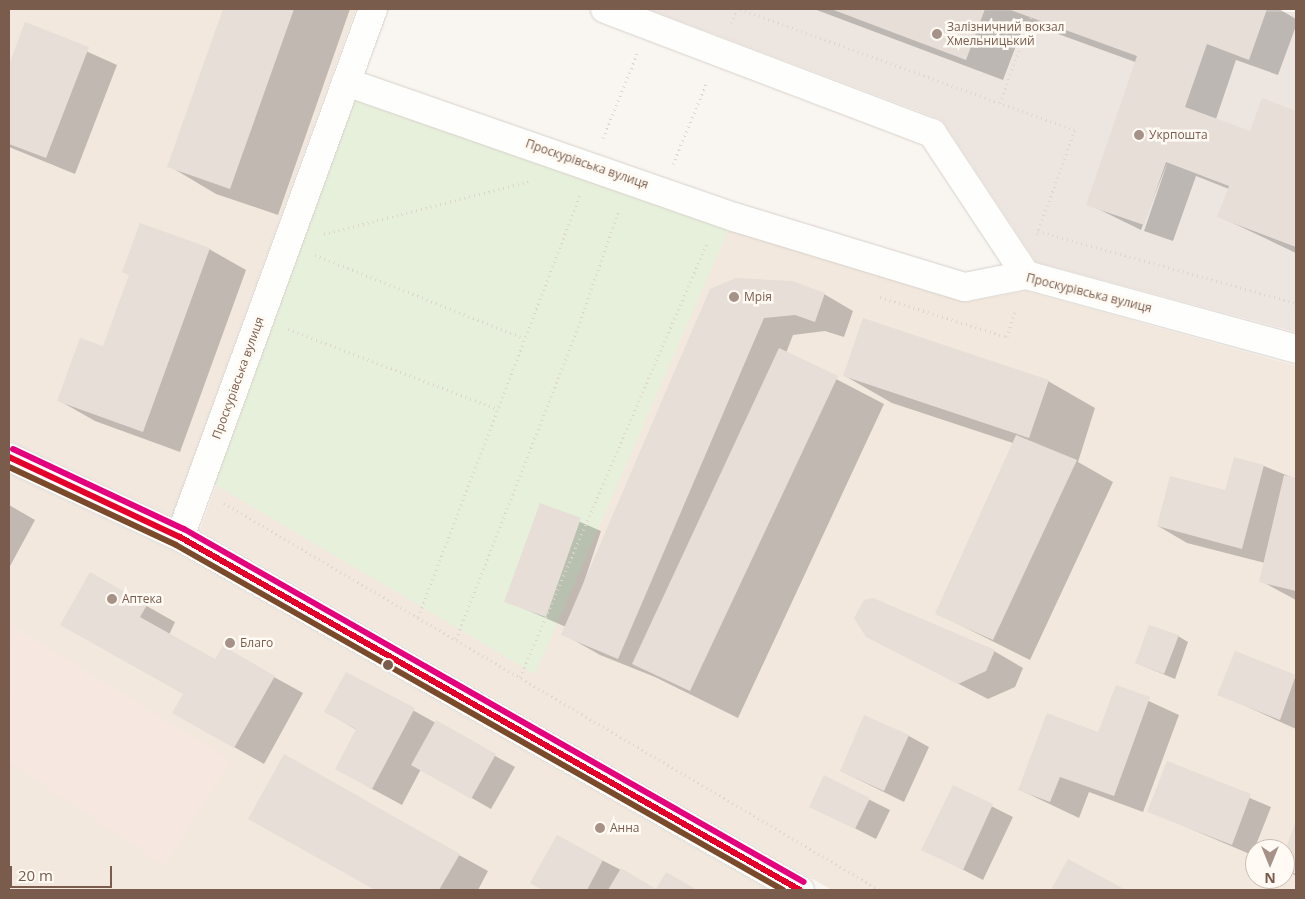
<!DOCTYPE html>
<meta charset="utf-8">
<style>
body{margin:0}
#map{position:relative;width:1305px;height:899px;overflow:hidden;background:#f9f5f0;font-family:"Open Sans",sans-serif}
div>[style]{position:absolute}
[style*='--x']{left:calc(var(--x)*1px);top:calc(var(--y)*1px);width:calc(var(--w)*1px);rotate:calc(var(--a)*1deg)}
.residential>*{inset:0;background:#f2e8de}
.commercial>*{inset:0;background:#f6e8e1}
.industrial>*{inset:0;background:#ede5e0}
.green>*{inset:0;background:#e7f0db}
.shadow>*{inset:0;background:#0003}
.building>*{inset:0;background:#e6ded7}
.path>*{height:3px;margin-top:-1.5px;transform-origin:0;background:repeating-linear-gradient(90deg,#dcd5d0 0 1px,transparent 0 5px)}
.roads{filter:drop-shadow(0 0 1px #d7d1cb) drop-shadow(0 0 1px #d7d1cb)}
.minor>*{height:28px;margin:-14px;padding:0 14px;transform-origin:14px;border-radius:14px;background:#fefefd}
.tertiary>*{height:28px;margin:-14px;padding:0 14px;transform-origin:14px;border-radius:14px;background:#fefefd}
.bus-1>*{height:6px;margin:-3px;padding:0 3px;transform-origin:3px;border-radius:3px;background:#e4002b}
.bus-2>*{height:6px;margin:-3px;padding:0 3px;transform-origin:3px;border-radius:3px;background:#7a4b2a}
.bus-3>*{height:6px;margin:-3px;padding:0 3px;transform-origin:3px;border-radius:3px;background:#e5007d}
.dots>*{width:14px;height:14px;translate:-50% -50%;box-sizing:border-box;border:2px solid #fffaf3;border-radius:50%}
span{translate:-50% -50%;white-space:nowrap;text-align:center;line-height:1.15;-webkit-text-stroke:5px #fffaf3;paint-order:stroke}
.poi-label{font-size:12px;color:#7a5c4d}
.left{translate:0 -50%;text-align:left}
.street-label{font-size:12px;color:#7a5c4d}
.frame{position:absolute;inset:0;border:10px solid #7a5c4d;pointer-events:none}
.north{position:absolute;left:1245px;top:839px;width:50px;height:50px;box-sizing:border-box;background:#fffaf3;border:1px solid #cabbb1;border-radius:50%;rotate:180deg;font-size:14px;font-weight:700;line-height:20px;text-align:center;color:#7a5c4d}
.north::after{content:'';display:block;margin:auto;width:18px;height:22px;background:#a69286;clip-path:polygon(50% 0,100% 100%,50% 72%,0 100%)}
.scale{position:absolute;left:10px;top:866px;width:102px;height:22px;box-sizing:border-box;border:2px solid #7a5c4d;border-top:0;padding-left:6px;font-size:15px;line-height:18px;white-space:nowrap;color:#7a5c4d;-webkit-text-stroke:4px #fffaf3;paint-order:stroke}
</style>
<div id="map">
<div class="residential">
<i style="clip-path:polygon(9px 9px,356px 9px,172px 516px,9px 440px)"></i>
<i style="clip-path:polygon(evenodd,355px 101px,965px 302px,1026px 291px,1296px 366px,1296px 890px,832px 890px,200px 530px,355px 101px,1255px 849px,1285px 849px,1285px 879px,1255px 879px,1255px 849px)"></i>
<i style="clip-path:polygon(9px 474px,173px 551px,769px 890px,9px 890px)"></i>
</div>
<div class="commercial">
<i style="clip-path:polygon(12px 625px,230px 760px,165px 866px,9px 762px)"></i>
</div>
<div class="industrial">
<i style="clip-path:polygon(648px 9px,1296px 12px,1296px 332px,1036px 262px,942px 120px)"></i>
</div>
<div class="green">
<i style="clip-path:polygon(346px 82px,734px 217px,535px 674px,207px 480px)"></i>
</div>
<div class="shadow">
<i style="clip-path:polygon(224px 9px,350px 9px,278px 215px,216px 194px,169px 166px)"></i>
<i style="clip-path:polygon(814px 9px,1279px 9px,1296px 19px,1296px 26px,1278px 75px,1236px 60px,1216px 119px,1250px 132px,1263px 100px,1296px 113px,1296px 253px,1218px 216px,1229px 189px,1196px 176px,1173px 241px,1144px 231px,1168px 161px,1141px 230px,1088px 204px,1138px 63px,1025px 22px,1003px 80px)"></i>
<i style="clip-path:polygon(26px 24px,117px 65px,75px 174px,9px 147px,9px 69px)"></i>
<i style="clip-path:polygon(209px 249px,246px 270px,180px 452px,95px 421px,58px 400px,103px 348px)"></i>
<i style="clip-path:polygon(711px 290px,824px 294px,853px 311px,844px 337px,825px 331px,793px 335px,786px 353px,884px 404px,738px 718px,655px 677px,600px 655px,563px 634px,566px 627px,506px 601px,541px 505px,601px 531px,579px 597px)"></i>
<i style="clip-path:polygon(845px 376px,1048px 381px,1095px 408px,1078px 462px,1113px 482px,1030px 660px,936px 613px,1013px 443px,892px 403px)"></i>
<i style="clip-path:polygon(1264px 466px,1296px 479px,1296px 600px,1261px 581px,1265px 563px,1187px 543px,1158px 526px,1226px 492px)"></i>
<i style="clip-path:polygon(9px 505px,35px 520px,9px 568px)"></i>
<i style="clip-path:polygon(90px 574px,175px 622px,169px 635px,216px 661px,274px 677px,303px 693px,264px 764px,174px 713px,184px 694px)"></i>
<i style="clip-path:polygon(866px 636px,994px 651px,1023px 668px,1015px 687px,988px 699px)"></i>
<i style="clip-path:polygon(1178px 636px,1188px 642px,1175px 679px,1136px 663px)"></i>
<i style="clip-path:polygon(1236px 652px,1296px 676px,1296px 729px,1219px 694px)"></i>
<i style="clip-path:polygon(346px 673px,515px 767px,491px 809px,421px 769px,402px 805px,365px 785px,357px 730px,326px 712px)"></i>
<i style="clip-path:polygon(1116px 686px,1179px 715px,1143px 812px,1089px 792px,1079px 818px,1020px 790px,1099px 733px)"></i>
<i style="clip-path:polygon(909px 736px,929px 747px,904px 802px,841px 771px)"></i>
<i style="clip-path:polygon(1167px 763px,1271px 807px,1252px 855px,1149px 811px)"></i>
<i style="clip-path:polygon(824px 777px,890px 810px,876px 839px,811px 806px)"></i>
<i style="clip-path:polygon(953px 787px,1013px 817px,983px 880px,923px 849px)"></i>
<i style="clip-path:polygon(249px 818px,459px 855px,488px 871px,478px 890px,377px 890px)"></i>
<i style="clip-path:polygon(1296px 824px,1296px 876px,1285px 869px,1285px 854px)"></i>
<i style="clip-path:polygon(557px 837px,621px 870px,656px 890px,545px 890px,532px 883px)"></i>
<i style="clip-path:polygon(1069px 861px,1123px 890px,1053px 890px)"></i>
</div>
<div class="building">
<i style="clip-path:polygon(223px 9px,294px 9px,230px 189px,167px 167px)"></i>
<i style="clip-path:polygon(831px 9px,985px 9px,966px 60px)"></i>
<i style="clip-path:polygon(1008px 9px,1267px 9px,1249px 60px,1207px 44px,1185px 107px,1250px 131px,1262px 98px,1296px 111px,1296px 247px,1217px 217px,1229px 186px,1166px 162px,1144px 225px,1086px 205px,1137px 56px)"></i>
<i style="clip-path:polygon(25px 22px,89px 47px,46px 158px,9px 144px,9px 65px)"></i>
<i style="clip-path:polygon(140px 223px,210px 248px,143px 432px,57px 401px,80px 338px,103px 346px,129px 275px,122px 272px)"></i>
<i style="clip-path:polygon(736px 278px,792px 281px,825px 293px,815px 322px,795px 315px,764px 318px,618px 659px,561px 635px,710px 289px)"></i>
<i style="clip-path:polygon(863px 318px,1049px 380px,1029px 438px,843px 376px)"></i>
<i style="clip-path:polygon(779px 348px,838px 376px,690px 691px,632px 664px)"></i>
<i style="clip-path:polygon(1016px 435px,1077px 460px,993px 640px,935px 614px)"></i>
<i style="clip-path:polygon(1234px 457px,1264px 465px,1242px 549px,1157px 526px,1170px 476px,1225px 490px)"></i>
<i style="clip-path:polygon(1284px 475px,1296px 478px,1296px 591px,1259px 582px)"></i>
<i style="clip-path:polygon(540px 503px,581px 518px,546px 617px,504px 602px)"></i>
<i style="clip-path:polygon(90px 572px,147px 605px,140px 617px,215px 659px,223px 646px,275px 676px,234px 748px,172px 713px,183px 694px,60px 625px)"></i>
<i style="clip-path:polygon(873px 598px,995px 650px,986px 671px,958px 684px,866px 637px,854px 618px,864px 600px)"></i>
<i style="clip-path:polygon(1149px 625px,1179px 635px,1164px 674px,1135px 663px)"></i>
<i style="clip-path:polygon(1235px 651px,1296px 675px,1280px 720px,1217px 695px)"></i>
<i style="clip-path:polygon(346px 672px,415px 708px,372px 789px,335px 769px,356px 729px,324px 712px)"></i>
<i style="clip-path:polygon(1116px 685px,1150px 697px,1114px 796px,1060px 777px,1050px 802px,1018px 790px,1047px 713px,1098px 732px)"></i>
<i style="clip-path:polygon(864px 715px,909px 735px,884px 791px,840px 771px)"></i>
<i style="clip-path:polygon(436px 720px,496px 754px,471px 799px,411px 765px)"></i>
<i style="clip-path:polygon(284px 754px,460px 854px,439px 890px,375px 890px,248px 819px)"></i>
<i style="clip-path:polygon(1167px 761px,1251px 794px,1232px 845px,1147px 812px)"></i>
<i style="clip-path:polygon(824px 775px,870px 798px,855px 829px,809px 807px)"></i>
<i style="clip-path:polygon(953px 785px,993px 804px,963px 870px,921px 850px)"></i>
<i style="clip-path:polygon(1296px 821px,1296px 874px,1285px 870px,1285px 851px)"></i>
<i style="clip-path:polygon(557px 835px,603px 860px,587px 890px,543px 890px,530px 883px)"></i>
<i style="clip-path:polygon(1068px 859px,1126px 890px,1051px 890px)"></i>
<i style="clip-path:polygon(621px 868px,656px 889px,666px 872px,697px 890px,608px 890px)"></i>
</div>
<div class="path">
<i style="--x:740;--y:9;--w:356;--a:19.9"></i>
<i style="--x:1075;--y:130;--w:111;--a:110.1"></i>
<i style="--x:731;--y:23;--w:15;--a:-67"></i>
<i style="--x:1000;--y:103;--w:91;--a:-70.2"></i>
<i style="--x:603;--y:138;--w:91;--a:-68"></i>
<i style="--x:673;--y:164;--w:89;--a:-67.5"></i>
<i style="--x:1038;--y:231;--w:268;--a:15.6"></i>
<i style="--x:324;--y:234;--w:214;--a:-14.4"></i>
<i style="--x:315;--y:255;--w:225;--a:21.7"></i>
<i style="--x:880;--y:297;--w:133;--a:17.5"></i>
<i style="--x:1007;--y:337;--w:30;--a:-73"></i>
<i style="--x:288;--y:329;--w:225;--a:20.9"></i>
<i style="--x:224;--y:503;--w:762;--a:30.54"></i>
<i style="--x:418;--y:617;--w:452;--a:-69"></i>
<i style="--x:456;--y:639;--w:335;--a:-68.6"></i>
<i style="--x:578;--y:327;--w:124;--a:-70.7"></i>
<i style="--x:520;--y:677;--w:473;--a:-66.7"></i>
</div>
<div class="roads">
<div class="minor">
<i style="--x:605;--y:9;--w:350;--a:20.8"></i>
<i style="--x:932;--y:133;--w:170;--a:56.5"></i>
<i style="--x:346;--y:82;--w:411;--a:19.2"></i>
<i style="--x:734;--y:217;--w:241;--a:16.9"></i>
<i style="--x:965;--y:287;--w:62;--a:-11.1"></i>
<i style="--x:1026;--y:275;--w:280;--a:15.3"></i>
<i style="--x:180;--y:537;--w:562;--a:-69.92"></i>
</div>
<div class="tertiary">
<i style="--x:9;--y:457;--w:189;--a:25.1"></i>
<i style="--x:180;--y:537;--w:713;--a:29.66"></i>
</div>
</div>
<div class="bus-1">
<i style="--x:9;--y:457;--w:189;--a:25.1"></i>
<i style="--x:180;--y:537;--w:713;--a:29.66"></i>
</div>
<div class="bus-2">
<i style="--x:9;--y:467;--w:184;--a:25"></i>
<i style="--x:176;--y:545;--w:698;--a:29.61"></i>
</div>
<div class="bus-3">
<i style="--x:13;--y:449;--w:189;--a:25.1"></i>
<i style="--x:184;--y:529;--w:713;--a:29.66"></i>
</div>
<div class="dots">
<i style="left:937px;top:34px;background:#a69286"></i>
<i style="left:1139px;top:135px;background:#a69286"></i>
<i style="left:734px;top:297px;background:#a69286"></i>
<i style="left:112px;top:599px;background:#a69286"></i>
<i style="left:230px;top:643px;background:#a69286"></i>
<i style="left:388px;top:665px;background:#7a5c4d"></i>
<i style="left:600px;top:828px;background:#a69286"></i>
</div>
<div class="poi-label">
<span class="left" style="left:947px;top:34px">Залізничний вокзал<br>Хмельницький</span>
<span class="left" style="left:1149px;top:135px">Укрпошта</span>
<span class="left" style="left:744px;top:297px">Мрія</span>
<span class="left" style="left:122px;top:599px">Аптека</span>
<span class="left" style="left:240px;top:643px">Благо</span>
<span class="left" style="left:610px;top:828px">Анна</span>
</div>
<div class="street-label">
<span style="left:587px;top:164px;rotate:19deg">Проскурівська вулиця</span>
<span style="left:1089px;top:293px;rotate:14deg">Проскурівська вулиця</span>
<span style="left:238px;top:378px;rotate:-70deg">Проскурівська вулиця</span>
</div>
<div class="frame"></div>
<div class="north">N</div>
<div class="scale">20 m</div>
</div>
